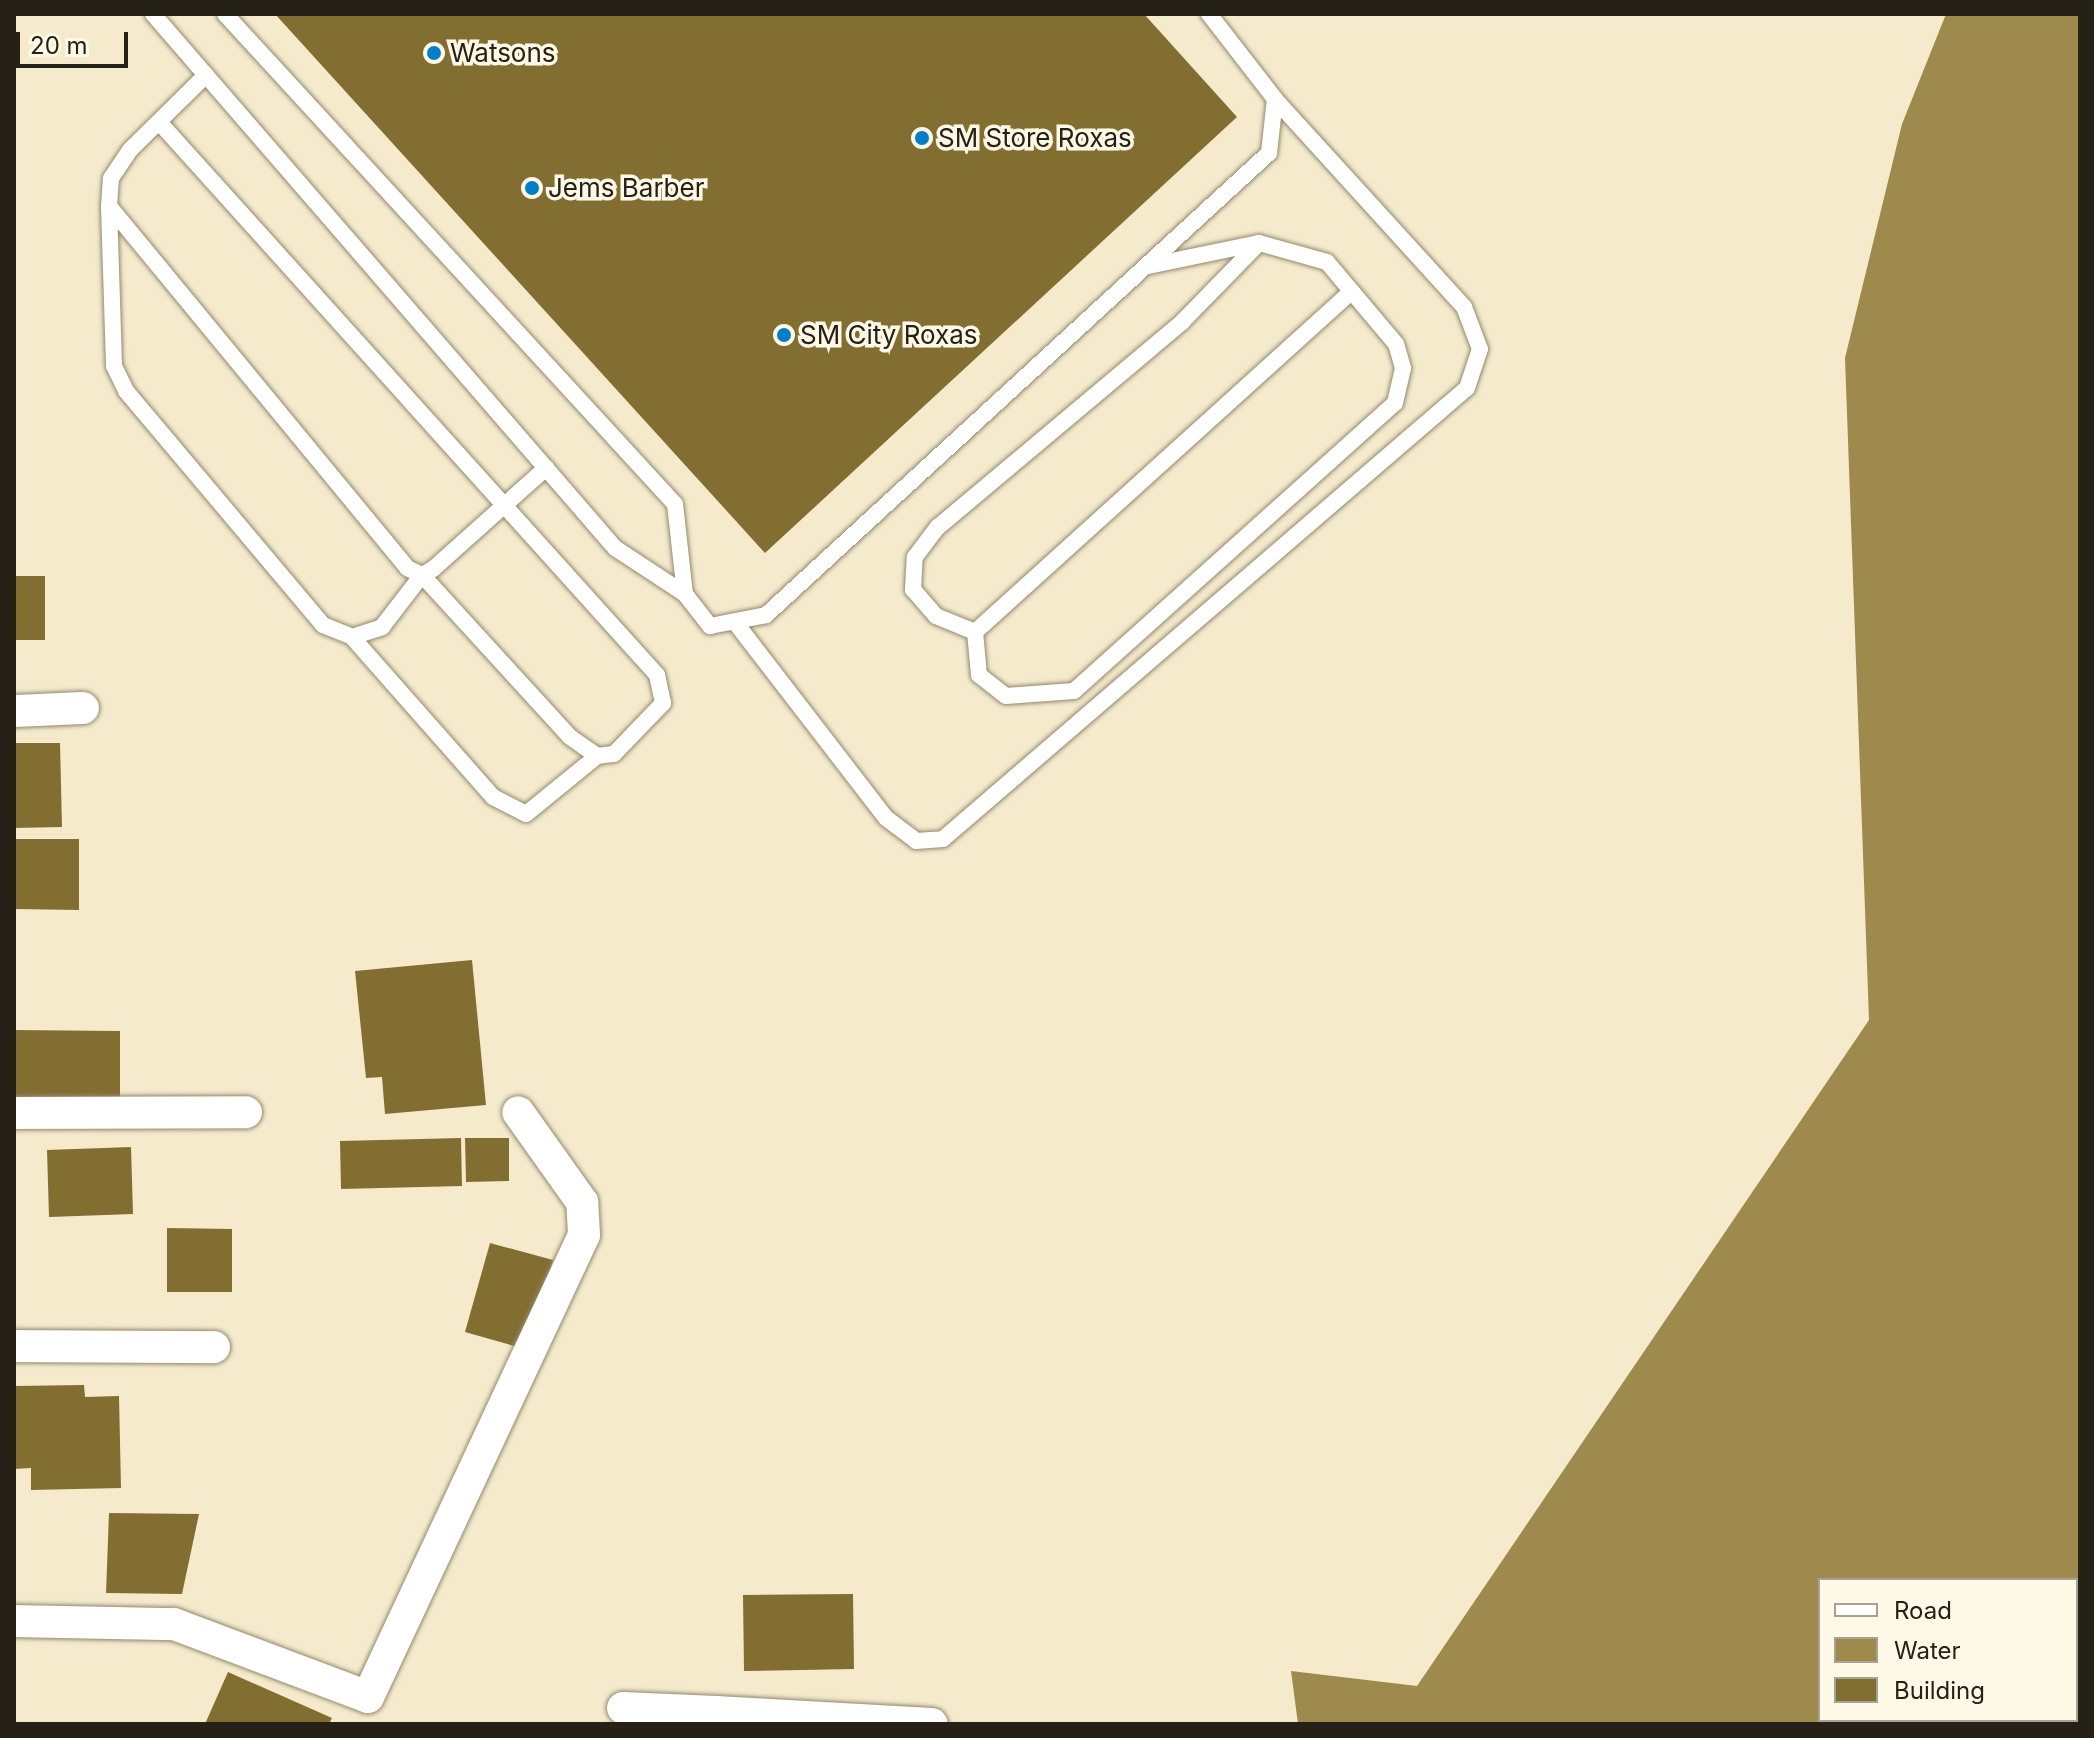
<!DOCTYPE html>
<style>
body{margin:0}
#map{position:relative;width:2094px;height:1738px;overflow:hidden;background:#f5eacc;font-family:Inter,sans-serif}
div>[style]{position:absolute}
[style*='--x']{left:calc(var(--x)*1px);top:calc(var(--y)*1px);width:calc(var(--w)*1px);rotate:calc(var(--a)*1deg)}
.water>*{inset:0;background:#9f8a4e}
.building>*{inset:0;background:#836e32}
.roads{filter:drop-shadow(0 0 2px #93896e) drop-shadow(0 0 2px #93896e)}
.lane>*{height:16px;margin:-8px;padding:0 8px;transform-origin:8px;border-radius:8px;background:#fff}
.street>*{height:32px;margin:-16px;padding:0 16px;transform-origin:16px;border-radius:16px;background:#fff}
.dots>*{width:22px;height:22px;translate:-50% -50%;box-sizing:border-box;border:4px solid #fef8e6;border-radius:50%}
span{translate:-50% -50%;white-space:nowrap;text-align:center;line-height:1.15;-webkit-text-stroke:7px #fef8e6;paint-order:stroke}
.poi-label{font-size:26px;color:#252116}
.left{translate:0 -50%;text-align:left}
.frame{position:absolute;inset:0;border:16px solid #252116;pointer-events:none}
.legend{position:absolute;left:1818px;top:1578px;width:260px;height:144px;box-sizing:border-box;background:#fef8e6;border:2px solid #a7a293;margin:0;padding:10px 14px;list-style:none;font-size:24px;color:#252116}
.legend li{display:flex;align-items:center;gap:16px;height:40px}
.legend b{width:40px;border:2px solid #a7a293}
.scale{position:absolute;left:16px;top:32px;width:112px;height:36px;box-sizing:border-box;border:4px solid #252116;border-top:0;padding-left:10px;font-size:24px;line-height:28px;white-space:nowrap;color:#252116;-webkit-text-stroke:6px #fef8e6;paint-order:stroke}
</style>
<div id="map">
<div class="water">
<i style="clip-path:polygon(evenodd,1946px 14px,2080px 14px,2080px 1724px,1298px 1724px,1291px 1671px,1417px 1686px,1869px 1020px,1845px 358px,1902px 124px,1946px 14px,1820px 1580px,2076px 1580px,2076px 1720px,1820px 1720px,1820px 1580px)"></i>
</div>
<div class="building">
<i style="clip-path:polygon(275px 14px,1144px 14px,1237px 117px,765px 553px)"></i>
<i style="clip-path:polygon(14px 576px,45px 576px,45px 640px,14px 640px)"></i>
<i style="clip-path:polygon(14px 743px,60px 743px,62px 827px,14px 828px)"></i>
<i style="clip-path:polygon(14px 839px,79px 839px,79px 910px,14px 909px)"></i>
<i style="clip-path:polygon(472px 960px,486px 1105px,385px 1114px,382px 1077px,366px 1078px,355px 971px)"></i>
<i style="clip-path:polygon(14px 1030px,120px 1031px,120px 1100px,14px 1099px)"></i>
<i style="clip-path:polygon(461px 1138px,462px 1186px,341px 1189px,340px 1141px)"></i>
<i style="clip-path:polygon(465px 1138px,509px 1138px,509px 1181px,466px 1182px)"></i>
<i style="clip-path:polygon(131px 1147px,133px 1214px,49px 1217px,47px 1150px)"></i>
<i style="clip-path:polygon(167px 1228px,232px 1229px,232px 1292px,167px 1292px)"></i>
<i style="clip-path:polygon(490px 1243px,553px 1260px,528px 1350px,465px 1332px)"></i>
<i style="clip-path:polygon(84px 1385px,85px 1397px,119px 1396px,121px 1488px,31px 1490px,31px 1468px,14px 1469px,14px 1386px)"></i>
<i style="clip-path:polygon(109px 1513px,199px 1514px,182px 1594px,106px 1593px)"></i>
<i style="clip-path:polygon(853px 1594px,854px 1669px,744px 1671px,743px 1595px)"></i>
<i style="clip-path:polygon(228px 1672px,332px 1718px,329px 1724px,205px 1724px)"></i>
</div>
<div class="roads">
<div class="lane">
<i style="--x:153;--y:14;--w:706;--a:49.13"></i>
<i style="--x:615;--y:548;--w:84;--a:33.3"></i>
<i style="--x:685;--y:594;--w:41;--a:52"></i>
<i style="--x:710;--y:626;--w:57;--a:-11.1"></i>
<i style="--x:766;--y:615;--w:683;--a:-42.57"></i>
<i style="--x:1269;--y:153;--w:54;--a:-83.7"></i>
<i style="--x:1275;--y:99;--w:108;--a:-127.8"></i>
<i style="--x:225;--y:14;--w:665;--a:47.44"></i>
<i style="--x:675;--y:504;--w:91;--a:83.7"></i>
<i style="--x:206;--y:75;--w:107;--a:135.4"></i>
<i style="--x:130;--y:150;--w:34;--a:124"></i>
<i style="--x:111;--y:178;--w:28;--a:94"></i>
<i style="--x:109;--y:206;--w:469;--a:50.5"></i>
<i style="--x:407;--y:568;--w:17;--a:25"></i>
<i style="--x:422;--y:575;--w:13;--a:-29"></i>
<i style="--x:433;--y:569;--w:152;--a:-41.8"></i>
<i style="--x:109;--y:206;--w:160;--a:88.2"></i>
<i style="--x:114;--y:366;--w:28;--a:64"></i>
<i style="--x:126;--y:391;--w:306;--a:49.9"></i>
<i style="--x:323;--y:625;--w:31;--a:22"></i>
<i style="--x:352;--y:637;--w:32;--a:-18"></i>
<i style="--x:382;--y:627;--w:66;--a:-52.4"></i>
<i style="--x:422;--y:575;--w:219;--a:47.6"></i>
<i style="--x:570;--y:737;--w:33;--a:35"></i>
<i style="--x:597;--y:756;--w:17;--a:-7"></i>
<i style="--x:614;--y:754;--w:71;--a:-46.1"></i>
<i style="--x:663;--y:703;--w:29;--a:-102"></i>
<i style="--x:657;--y:675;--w:744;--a:-132"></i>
<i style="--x:738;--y:626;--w:242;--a:52.4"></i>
<i style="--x:886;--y:818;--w:38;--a:37"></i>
<i style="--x:916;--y:841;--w:27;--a:-4"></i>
<i style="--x:943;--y:839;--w:691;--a:-40.72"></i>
<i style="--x:1467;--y:388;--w:41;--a:-71.6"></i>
<i style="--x:1480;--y:349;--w:45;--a:-110.9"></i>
<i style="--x:1464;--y:307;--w:281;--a:-132.3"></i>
<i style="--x:975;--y:632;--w:43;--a:84.7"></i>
<i style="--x:979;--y:675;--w:34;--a:38"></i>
<i style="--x:1006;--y:696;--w:68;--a:-4.2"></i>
<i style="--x:1074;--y:691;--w:431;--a:-41.9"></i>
<i style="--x:1395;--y:403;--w:36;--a:-77"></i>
<i style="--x:1403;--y:368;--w:25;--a:-106"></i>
<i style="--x:1396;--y:344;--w:107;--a:-130.1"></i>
<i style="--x:1327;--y:262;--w:71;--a:-164.4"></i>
<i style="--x:1259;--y:243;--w:113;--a:168.3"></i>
<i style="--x:975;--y:632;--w:42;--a:-157.7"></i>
<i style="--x:936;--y:616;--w:35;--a:-131"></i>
<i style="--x:913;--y:590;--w:33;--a:-87"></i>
<i style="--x:915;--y:557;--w:38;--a:-53"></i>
<i style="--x:938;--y:527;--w:319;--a:-40"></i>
<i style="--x:1182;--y:322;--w:110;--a:-45.7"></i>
<i style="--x:975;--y:632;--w:508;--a:-42.13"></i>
<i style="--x:352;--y:637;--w:213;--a:48.6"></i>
<i style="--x:493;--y:797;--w:37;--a:27"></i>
<i style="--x:526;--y:814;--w:92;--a:-39.2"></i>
</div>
<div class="street">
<i style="--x:14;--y:711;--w:69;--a:-2.5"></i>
<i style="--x:14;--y:1113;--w:232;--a:-0.2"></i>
<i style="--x:14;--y:1346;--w:200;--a:0.3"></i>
<i style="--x:14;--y:1621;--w:160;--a:1.1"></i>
<i style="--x:174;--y:1624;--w:207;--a:20.6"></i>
<i style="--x:368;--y:1697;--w:510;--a:-64.94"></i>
<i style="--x:584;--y:1235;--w:33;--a:-93"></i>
<i style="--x:582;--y:1202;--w:110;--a:-125.4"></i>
<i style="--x:623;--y:1708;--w:93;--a:2.5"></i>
<i style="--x:716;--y:1724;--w:12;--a:-90"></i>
<i style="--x:716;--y:1712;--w:216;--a:3.2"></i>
</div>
</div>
<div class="dots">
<i style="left:434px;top:53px;background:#037ec7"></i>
<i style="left:922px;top:138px;background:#037ec7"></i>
<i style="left:532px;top:188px;background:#037ec7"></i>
<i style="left:784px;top:335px;background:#037ec7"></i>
</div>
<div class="poi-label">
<span class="left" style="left:450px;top:53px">Watsons</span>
<span class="left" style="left:938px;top:138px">SM Store Roxas</span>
<span class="left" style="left:548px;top:188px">Jems Barber</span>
<span class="left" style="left:800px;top:335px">SM City Roxas</span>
</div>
<div class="frame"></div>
<ul class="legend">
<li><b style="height:10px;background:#fff"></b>Road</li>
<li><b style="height:22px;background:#9f8a4e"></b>Water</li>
<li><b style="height:22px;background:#836e32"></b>Building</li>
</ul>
<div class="scale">20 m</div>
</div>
